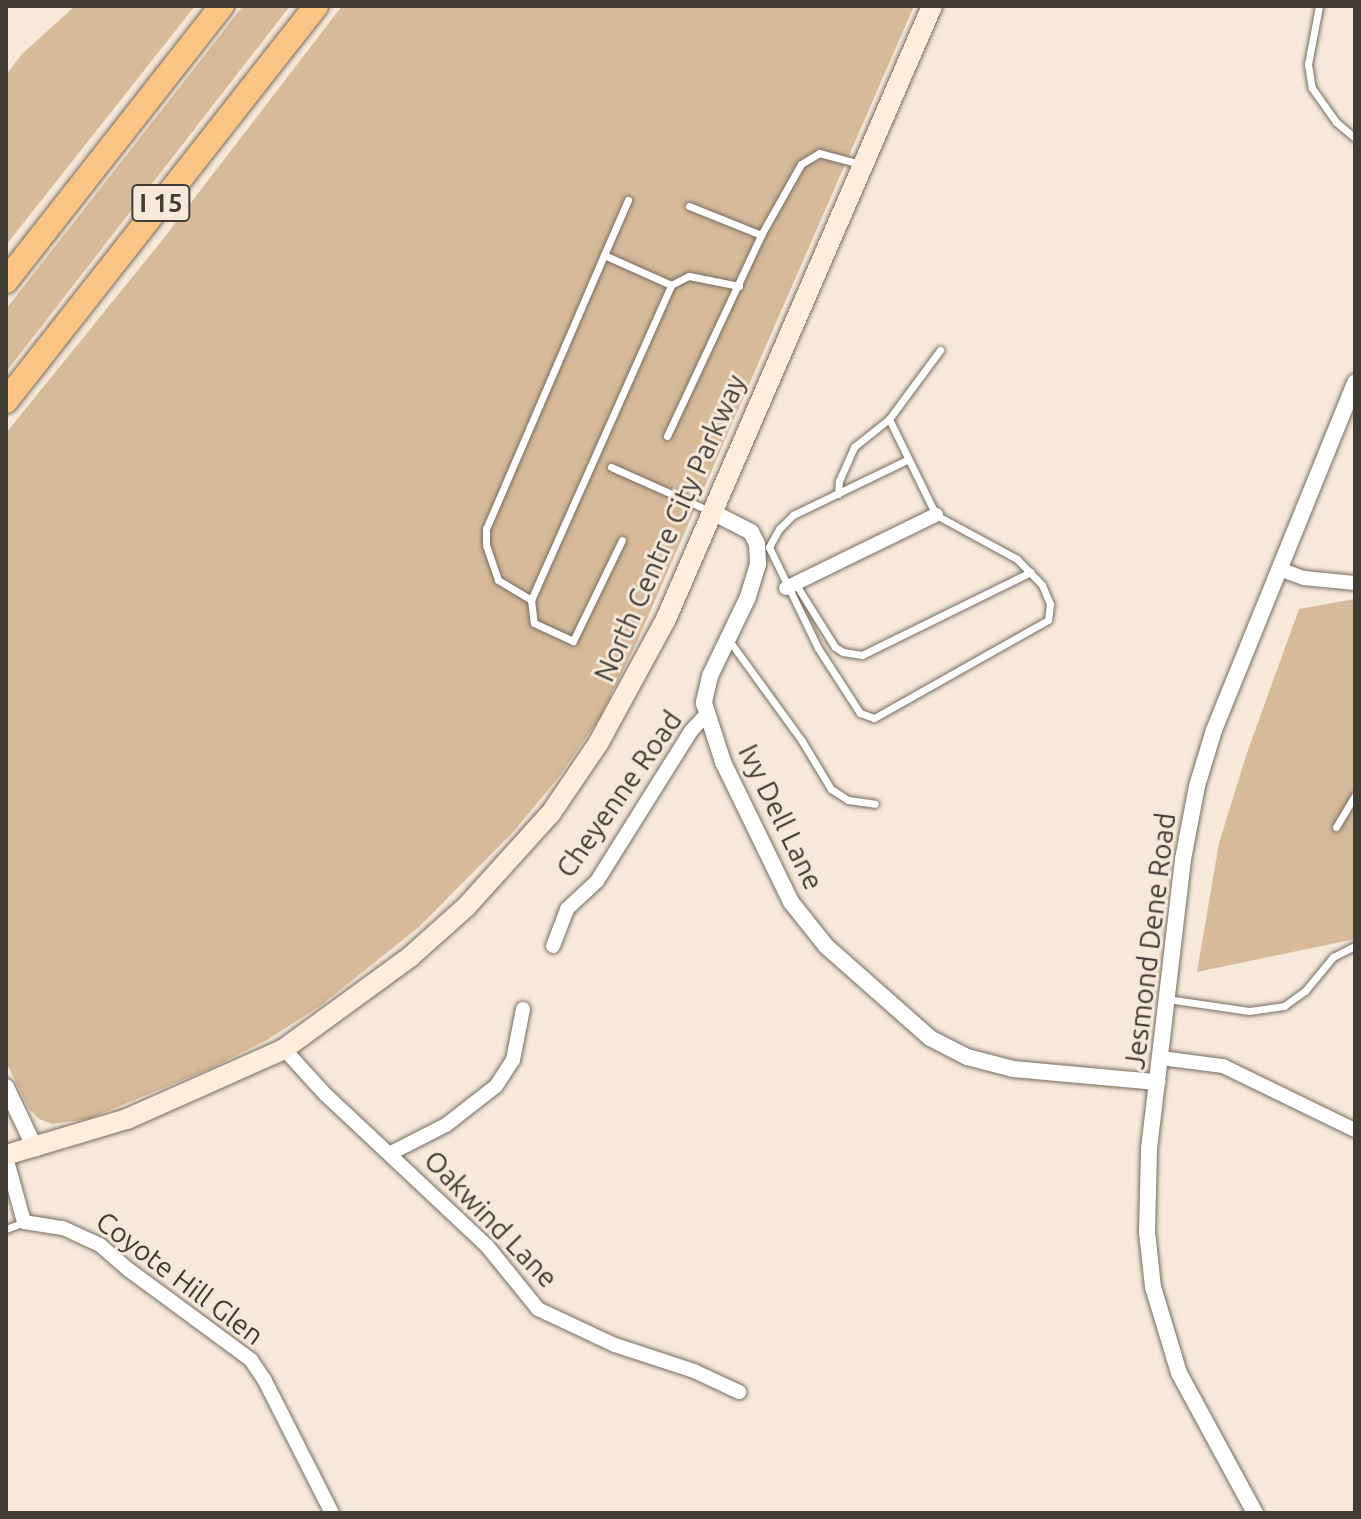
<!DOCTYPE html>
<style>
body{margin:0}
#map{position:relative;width:1361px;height:1519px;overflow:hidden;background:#f6e9da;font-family:Ubuntu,sans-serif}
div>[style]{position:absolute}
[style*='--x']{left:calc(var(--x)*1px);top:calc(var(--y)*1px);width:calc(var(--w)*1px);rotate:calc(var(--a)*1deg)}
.green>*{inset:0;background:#d6ba9a}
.roads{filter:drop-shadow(0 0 2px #766b5e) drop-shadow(0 0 2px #766b5e)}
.service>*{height:7px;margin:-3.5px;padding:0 3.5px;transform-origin:3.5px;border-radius:3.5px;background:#fff}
.minor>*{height:14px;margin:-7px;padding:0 7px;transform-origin:7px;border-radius:7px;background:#fff}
.tertiary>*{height:16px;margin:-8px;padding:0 8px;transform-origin:8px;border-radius:8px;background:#fff}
.secondary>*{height:20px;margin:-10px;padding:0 10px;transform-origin:10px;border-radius:10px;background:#feedda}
.motorway>*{height:24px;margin:-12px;padding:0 12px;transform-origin:12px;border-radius:12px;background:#fac484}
span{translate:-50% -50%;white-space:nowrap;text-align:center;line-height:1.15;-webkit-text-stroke:6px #f6e9da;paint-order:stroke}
.shield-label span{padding:2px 6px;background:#f6e9da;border:2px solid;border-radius:6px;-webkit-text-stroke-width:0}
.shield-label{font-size:26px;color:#403b35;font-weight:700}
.street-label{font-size:28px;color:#403b35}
.frame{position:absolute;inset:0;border:8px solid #403b35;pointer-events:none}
</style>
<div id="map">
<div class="green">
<i style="clip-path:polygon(75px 6px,195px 6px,6px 245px,6px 75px,22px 54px)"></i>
<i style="clip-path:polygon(243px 6px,290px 6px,6px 372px,6px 309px)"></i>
<i style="clip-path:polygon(342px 6px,914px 6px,636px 644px,599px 719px,558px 778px,513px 832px,419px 927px,320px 1006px,267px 1040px,207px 1070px,88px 1119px,52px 1124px,39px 1119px,29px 1109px,6px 1062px,6px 433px,160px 243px)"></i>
<i style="clip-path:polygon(1355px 599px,1355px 939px,1197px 972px,1219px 843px,1247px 753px,1299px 609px)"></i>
</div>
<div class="roads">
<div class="service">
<i style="--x:1319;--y:6;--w:59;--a:100.7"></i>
<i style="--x:1308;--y:64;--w:24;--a:81"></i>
<i style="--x:1312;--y:88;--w:42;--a:54.8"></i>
<i style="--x:1336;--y:122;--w:25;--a:40"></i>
<i style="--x:628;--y:200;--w:60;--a:113.6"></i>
<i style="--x:604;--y:255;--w:73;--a:24.1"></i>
<i style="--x:671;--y:285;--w:20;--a:-27"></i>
<i style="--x:689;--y:276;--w:51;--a:11.3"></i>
<i style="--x:689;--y:206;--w:78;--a:21.9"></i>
<i style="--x:604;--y:255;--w:298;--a:113.3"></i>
<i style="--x:486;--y:529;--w:16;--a:90"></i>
<i style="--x:486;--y:545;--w:37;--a:71"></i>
<i style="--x:498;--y:580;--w:39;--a:31"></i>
<i style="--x:531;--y:600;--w:345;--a:-66"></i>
<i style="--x:889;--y:419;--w:107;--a:63.9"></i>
<i style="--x:936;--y:515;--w:92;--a:28.5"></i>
<i style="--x:1017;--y:559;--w:36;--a:46"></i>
<i style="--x:1042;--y:585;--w:21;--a:67"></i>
<i style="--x:1050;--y:604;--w:16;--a:97"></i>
<i style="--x:1048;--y:620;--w:200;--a:150.6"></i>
<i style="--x:874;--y:718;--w:15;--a:-160"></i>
<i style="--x:860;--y:713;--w:77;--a:-122.9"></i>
<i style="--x:818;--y:648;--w:112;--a:-115.9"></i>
<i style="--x:769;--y:547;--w:21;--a:-61"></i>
<i style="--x:779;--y:529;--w:20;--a:-45"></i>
<i style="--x:793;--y:515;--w:127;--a:-25.8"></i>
<i style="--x:667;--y:436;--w:222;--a:-64.9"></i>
<i style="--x:761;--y:235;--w:81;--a:-60.6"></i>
<i style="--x:801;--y:164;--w:21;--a:-31"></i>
<i style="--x:819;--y:153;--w:42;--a:15"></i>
<i style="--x:611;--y:467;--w:108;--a:24"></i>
<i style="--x:838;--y:494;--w:13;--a:-86"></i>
<i style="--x:839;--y:481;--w:37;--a:-66"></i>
<i style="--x:854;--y:447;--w:45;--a:-38.7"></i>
<i style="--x:889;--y:419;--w:86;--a:-53.5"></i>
<i style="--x:795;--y:583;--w:75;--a:58"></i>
<i style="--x:835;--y:647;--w:9;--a:32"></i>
<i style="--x:843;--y:652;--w:19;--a:9"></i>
<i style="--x:862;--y:655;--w:188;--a:-26.2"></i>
<i style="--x:531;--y:600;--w:23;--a:83"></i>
<i style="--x:534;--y:623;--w:43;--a:24.8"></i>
<i style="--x:573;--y:641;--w:112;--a:-64.1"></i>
<i style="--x:728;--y:639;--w:126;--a:54"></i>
<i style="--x:802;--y:741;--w:56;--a:58.9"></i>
<i style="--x:831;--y:789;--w:20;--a:33"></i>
<i style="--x:848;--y:800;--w:27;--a:8"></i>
<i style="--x:1336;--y:827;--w:37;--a:-59"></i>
<i style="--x:1167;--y:999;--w:83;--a:8.3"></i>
<i style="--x:1249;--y:1011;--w:35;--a:-8"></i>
<i style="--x:1284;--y:1006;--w:26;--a:-36"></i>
<i style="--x:1305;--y:991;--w:44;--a:-50.5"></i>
<i style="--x:1333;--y:957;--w:25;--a:-27"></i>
<i style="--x:6;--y:1229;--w:19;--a:-21"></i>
</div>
<div class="minor">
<i style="--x:1279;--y:569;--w:27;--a:20"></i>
<i style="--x:1304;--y:578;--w:51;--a:5.6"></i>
<i style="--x:786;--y:588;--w:167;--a:-26"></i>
<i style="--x:553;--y:946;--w:40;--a:-69"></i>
<i style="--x:567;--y:909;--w:41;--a:-43"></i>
<i style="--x:597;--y:881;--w:177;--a:-57.9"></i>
<i style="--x:691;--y:731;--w:23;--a:-47"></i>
<i style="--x:284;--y:1049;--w:61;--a:47.7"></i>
<i style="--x:325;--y:1094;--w:222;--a:43.2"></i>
<i style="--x:487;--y:1246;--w:81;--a:51"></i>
<i style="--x:538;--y:1309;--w:85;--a:25.1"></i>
<i style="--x:615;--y:1345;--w:83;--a:18.2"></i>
<i style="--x:694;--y:1371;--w:50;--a:25"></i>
<i style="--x:1161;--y:1058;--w:63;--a:7.4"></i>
<i style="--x:1223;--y:1066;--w:147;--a:25.9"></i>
<i style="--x:391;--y:1153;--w:62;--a:-27"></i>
<i style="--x:446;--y:1125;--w:63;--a:-38"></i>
<i style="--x:496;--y:1086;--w:31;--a:-57"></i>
<i style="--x:513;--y:1060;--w:52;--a:-78.9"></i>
<i style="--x:6;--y:1157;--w:67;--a:74.5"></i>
<i style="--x:24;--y:1222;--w:39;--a:9"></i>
<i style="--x:63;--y:1228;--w:41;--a:24.7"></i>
<i style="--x:100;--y:1245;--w:38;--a:41"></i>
<i style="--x:129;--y:1270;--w:152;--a:36.4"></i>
<i style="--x:251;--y:1360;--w:25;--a:56"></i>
<i style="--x:265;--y:1381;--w:148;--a:63.1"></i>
</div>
<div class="tertiary">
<i style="--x:710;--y:511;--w:46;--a:27.1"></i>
<i style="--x:751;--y:532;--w:13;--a:63"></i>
<i style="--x:757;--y:544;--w:20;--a:87"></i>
<i style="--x:758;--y:564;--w:34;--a:107"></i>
<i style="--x:748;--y:597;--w:88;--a:115.7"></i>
<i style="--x:710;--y:676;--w:28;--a:103"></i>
<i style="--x:704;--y:703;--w:62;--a:72.1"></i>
<i style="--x:723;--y:762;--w:156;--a:64.1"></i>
<i style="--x:791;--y:902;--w:56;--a:51.5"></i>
<i style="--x:826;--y:946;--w:139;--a:41.5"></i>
<i style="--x:930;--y:1038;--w:42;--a:27.2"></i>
<i style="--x:967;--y:1057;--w:48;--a:14.6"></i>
<i style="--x:1013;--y:1069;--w:145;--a:5.2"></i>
<i style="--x:6;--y:1087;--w:68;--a:64.6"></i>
<i style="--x:1255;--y:1513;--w:159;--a:-118.5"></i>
<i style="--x:1179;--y:1373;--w:90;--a:-106.8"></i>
<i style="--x:1153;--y:1287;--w:55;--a:-96.2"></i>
<i style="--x:1147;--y:1232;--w:83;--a:-88.6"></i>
<i style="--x:1149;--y:1149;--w:292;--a:-83.3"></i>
<i style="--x:1183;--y:859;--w:74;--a:-79.1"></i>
<i style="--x:1197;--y:786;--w:59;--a:-73.1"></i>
<i style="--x:1214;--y:730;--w:375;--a:-67.9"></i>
</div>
<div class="secondary">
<i style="--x:6;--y:1155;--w:126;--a:-16.6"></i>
<i style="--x:127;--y:1119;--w:172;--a:-24"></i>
<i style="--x:284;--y:1049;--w:156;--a:-36.1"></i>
<i style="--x:410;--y:957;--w:75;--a:-41.8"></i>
<i style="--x:466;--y:907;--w:127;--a:-47.9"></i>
<i style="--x:551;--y:813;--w:86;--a:-55.9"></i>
<i style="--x:599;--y:742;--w:140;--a:-61.4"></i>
<i style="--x:666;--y:619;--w:668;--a:-66.54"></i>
</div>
<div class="motorway">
<i style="--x:6;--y:281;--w:350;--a:-51.9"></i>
<i style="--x:6;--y:401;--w:502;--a:-51.87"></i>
</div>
</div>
<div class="shield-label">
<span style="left:161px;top:203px">I 15</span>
</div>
<div class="street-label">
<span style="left:670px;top:528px;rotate:-66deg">North Centre City Parkway</span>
<span style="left:619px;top:794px;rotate:-55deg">Cheyenne Road</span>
<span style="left:781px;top:817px;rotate:64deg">Ivy Dell Lane</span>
<span style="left:1150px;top:941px;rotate:-83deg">Jesmond Dene Road</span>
<span style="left:491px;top:1219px;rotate:46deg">Oakwind Lane</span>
<span style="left:180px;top:1278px;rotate:37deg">Coyote Hill Glen</span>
</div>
<div class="frame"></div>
</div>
